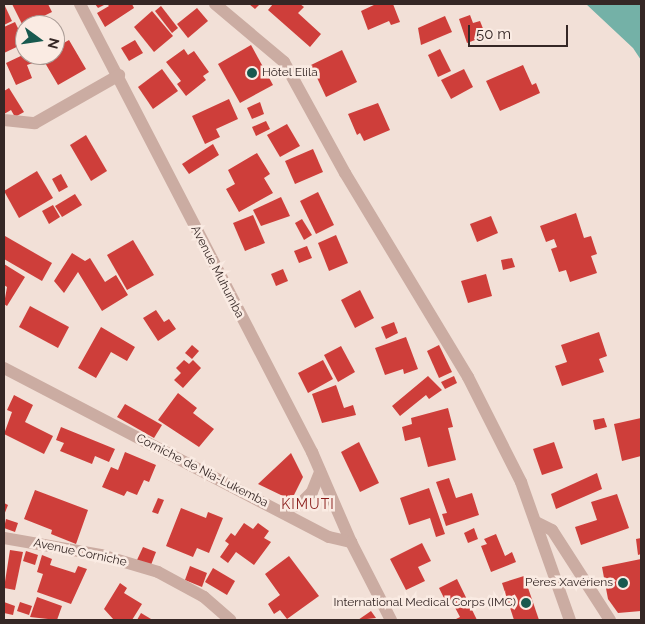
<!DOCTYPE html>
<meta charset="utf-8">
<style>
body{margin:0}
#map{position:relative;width:645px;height:624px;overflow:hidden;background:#f2e0d7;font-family:Raleway,sans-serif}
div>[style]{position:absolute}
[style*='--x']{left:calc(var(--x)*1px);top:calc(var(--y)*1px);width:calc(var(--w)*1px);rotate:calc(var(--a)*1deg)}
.water>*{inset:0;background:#74b1a7}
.building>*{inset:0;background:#ce3e3a}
.minor>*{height:12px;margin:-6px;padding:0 6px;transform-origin:6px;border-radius:6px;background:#cbaca2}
.dots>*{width:14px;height:14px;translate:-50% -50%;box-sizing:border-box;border:2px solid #faebe3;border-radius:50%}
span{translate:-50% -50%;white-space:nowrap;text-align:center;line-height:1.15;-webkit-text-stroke:5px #faebe3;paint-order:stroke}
.poi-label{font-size:12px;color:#352725}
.left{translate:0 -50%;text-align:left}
.right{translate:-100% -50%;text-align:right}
.street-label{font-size:12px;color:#352725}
.neighbourhood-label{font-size:14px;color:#891c19;letter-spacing:1px}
.frame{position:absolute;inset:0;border:5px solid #352725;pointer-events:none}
.north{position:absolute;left:15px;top:15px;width:50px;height:50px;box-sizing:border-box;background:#faebe3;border:1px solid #ab9d97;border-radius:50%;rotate:104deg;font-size:14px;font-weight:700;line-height:20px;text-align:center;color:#352725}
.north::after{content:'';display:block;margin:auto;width:18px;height:22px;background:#18594f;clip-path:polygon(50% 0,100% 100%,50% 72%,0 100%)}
.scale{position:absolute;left:468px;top:25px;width:100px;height:22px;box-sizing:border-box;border:2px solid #352725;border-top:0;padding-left:6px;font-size:15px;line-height:18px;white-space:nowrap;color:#352725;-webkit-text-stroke:4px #faebe3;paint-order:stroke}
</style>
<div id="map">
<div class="water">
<i style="clip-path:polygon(586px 4px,641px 4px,641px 60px,633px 48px)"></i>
</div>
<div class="building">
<i style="clip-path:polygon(4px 4px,12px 21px,4px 25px)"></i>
<i style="clip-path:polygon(12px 4px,48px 4px,52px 12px,23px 26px)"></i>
<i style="clip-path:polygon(95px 4px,106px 4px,98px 8px)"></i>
<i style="clip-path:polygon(107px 4px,132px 4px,134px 8px,105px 27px,97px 13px,109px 6px)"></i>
<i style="clip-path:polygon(249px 4px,260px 4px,255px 9px)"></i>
<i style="clip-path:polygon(273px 4px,300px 4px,304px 7px,298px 13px,321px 34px,310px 47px,268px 10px)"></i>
<i style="clip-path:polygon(376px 4px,393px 4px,400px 22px,391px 25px,389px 21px,368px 30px,361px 11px)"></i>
<i style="clip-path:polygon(161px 6px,178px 28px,172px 33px,155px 11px)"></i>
<i style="clip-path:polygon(197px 8px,208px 21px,188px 38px,177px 24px)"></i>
<i style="clip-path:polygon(152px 11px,173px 36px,154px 52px,134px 27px)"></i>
<i style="clip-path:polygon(470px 15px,473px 23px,480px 21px,486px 36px,467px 43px,459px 19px)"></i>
<i style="clip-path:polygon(445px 16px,452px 32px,421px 45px,418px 28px)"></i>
<i style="clip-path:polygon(15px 22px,25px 43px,4px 53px,4px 27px)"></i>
<i style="clip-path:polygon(69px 40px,86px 69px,58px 85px,41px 56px,55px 55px,55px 48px)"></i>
<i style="clip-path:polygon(135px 40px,143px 53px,129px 61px,121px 48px)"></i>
<i style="clip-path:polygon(251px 45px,273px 85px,240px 103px,218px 64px)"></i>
<i style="clip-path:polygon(184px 49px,188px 55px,194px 51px,209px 72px,203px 76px,206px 80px,186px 96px,177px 84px,181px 81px,166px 62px)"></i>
<i style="clip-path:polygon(440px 49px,451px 71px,438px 77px,428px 55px)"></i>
<i style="clip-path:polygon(342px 50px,357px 82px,326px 97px,311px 65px)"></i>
<i style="clip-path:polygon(25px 54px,30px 55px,33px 63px,27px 65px,32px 78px,16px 85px,6px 63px)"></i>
<i style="clip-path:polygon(523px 65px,532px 85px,536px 83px,540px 93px,500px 111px,486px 81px)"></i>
<i style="clip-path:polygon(162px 69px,178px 91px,153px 109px,138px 87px)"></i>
<i style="clip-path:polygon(464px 69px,473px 87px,451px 99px,441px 80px)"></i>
<i style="clip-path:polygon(9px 88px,24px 112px,15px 117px,11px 110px,4px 114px,4px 91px)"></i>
<i style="clip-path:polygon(229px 99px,238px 119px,216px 129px,220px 137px,205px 144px,192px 116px)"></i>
<i style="clip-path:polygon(260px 102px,264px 114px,252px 119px,247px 108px)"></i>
<i style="clip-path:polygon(378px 103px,390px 130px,364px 141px,360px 133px,357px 135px,348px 114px)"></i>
<i style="clip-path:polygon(266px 121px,270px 129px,256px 136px,252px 127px)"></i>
<i style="clip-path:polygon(287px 124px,300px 146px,280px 157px,267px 135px)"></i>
<i style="clip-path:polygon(86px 135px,107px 171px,91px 181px,70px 145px)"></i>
<i style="clip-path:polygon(213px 144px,219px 155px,189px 174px,182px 164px)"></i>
<i style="clip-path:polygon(313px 149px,323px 172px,295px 184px,285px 161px)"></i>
<i style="clip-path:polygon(257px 153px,270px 174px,264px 178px,273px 193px,239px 212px,226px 189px,235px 184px,228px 170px)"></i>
<i style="clip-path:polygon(37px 171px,53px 198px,19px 218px,4px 191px)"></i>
<i style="clip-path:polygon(61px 174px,68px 187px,59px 192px,52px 179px)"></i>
<i style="clip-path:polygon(318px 192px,334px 225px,316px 234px,300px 201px)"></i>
<i style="clip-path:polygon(75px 194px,82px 205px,62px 217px,55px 206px)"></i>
<i style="clip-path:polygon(281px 197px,290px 216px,261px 226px,253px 210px)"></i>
<i style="clip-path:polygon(53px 205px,60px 217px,49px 224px,42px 211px)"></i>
<i style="clip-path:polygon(576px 213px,584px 238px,591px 236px,597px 254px,591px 256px,597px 273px,570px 282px,566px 270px,559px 272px,551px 249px,557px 247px,554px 239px,546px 242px,540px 226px)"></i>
<i style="clip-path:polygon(253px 215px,265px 243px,245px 251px,233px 223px)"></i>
<i style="clip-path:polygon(491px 216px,498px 233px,477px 242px,470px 224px)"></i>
<i style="clip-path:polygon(302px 219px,312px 235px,304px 240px,295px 223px)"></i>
<i style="clip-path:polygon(336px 235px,348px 263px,329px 271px,318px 243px)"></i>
<i style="clip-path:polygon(5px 236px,52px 263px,42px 281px,4px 259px)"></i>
<i style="clip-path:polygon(133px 240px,154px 275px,127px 290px,107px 255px)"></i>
<i style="clip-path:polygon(307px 246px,312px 258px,299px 263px,294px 251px)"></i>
<i style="clip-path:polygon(72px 253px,85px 261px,90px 258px,105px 282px,116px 275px,128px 295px,102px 311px,78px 272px,64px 293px,54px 281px)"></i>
<i style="clip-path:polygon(512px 258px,515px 267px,503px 270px,501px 260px)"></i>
<i style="clip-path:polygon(4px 264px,25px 277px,7px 306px,4px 304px,7px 287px,4px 285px)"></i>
<i style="clip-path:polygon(283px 269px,288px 281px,276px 286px,271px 274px)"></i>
<i style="clip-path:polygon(486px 274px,492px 296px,468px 303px,461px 281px)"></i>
<i style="clip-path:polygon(360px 290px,374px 318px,355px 328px,341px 300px)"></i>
<i style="clip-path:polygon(30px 306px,69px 327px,58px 348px,19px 327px)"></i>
<i style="clip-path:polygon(156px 310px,164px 322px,169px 319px,176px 329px,158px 341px,143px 318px)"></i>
<i style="clip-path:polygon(394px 322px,398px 333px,386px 339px,381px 327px)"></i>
<i style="clip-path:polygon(101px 327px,135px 347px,127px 361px,111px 352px,96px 378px,78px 368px)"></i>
<i style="clip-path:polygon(599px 332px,607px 356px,599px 359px,604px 372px,562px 386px,555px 366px,567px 362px,561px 345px)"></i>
<i style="clip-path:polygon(406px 337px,418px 369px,404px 374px,403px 369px,385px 375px,375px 348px)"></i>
<i style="clip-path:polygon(192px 345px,199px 351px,192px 359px,185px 353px)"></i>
<i style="clip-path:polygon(439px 345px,452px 372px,439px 378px,427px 351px)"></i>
<i style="clip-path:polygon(341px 346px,355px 372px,338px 382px,324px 355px)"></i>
<i style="clip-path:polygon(184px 360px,189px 364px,193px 360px,201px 368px,183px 388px,174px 380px,181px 373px,176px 368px)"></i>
<i style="clip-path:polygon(323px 360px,333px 379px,308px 393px,298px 373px)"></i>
<i style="clip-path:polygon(428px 376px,442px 390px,429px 399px,426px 395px,400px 416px,392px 406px)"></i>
<i style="clip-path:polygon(454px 376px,457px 383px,445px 389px,441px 382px)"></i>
<i style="clip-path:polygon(336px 385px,344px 408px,353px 405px,356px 415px,322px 423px,312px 394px)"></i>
<i style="clip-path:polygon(178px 393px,197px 408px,193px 413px,214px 429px,199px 447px,158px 420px)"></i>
<i style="clip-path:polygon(14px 395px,33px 405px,25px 422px,53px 436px,44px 454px,4px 434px,12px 412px,7px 410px)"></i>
<i style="clip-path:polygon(125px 404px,162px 425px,154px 438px,117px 417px)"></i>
<i style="clip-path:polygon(448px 408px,453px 427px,448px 428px,456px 460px,428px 467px,420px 437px,405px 441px,402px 427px,412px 424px,411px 418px)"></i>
<i style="clip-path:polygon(604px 418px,607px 427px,595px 430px,593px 420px)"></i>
<i style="clip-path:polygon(641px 418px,641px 456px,622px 461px,614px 424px)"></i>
<i style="clip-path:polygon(61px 427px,115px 449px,109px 462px,95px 456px,92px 464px,60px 451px,64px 443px,56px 440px)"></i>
<i style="clip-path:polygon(359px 442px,379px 483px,360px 492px,341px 452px)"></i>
<i style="clip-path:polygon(554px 442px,563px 468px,542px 475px,533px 449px)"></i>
<i style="clip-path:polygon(125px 452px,156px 465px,149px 482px,144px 480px,137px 495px,127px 491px,124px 496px,102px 487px,111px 467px,118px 470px)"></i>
<i style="clip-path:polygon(291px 453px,303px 477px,294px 495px,285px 497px,258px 484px)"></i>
<i style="clip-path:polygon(597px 473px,602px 489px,556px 509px,551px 494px)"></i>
<i style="clip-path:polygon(449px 478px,456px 498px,472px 493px,479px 515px,446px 526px,442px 514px,447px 513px,436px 482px)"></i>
<i style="clip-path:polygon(429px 488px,445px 534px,436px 537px,430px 518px,409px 525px,400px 498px)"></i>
<i style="clip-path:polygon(35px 490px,88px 510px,76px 544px,51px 534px,52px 530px,24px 519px)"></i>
<i style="clip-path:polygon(617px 494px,629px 528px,581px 545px,575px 527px,597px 520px,591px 502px)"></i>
<i style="clip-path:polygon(158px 498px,164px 500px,158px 514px,152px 512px)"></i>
<i style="clip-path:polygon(4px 503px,8px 505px,4px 515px)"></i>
<i style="clip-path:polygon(181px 508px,206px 518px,208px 512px,223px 518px,209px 553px,197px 548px,193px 557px,166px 546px)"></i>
<i style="clip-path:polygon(6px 519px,18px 523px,15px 532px,4px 528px)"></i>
<i style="clip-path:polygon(244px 523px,253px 529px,258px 523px,269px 531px,264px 538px,271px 542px,254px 565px,236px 552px,228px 563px,220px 557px,229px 544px,225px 541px,231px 533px,235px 536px)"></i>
<i style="clip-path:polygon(474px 528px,478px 539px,468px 543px,464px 533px)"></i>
<i style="clip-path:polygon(496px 534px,505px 556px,512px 552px,516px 562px,491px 572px,481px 546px,487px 544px,484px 539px)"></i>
<i style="clip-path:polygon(641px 538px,641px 554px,638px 555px,636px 539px)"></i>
<i style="clip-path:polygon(422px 543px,431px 561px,418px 567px,425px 581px,406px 590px,390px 559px)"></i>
<i style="clip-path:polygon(143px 547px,156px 552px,151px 565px,137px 560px)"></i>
<i style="clip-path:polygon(10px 550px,23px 552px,15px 590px,4px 588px)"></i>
<i style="clip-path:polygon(26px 551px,38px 555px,35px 565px,23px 561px)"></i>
<i style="clip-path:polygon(42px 555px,52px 559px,50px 565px,75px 573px,78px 566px,87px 569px,71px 604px,37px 592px,43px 574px,37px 572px)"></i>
<i style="clip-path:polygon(289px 556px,319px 596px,287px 619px,280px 610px,274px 614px,268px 604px,280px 595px,265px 574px)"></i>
<i style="clip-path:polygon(641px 559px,641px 611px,618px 613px,608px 599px,602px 567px)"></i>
<i style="clip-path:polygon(190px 566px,207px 573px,202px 587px,185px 580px)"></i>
<i style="clip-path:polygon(213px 568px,235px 581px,227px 595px,205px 582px)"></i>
<i style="clip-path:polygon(524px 576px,539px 620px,514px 620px,502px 583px)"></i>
<i style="clip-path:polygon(457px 579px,477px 620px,454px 620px,460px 617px,451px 600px,446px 602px,439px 588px)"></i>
<i style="clip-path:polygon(120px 583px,127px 588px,124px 593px,142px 604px,132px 620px,114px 620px,104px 609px)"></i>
<i style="clip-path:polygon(37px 597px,62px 606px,57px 620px,30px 617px)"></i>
<i style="clip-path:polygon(4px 602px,15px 606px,13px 615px,4px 613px)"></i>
<i style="clip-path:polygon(20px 602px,32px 606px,29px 615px,17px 611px)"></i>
<i style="clip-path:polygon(371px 611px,376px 618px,358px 620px)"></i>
<i style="clip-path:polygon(141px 613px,151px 619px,150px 620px,137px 620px)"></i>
</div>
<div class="minor">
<i style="--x:80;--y:4;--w:505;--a:62.62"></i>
<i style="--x:312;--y:452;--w:98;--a:66.6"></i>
<i style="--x:215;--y:4;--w:90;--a:40"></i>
<i style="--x:284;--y:62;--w:127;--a:61.2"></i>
<i style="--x:345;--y:173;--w:238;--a:58.9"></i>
<i style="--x:468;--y:377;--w:118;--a:63.2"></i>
<i style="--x:521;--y:482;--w:146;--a:70.5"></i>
<i style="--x:4;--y:120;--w:31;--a:6"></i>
<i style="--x:35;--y:123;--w:97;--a:-29.7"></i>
<i style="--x:4;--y:368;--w:366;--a:27.5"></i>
<i style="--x:329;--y:537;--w:23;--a:13"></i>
<i style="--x:351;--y:542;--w:88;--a:62.9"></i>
<i style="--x:281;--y:511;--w:20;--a:-20"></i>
<i style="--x:300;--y:504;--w:17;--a:-45"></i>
<i style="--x:312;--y:492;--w:22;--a:-68"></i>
<i style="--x:536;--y:522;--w:18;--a:27"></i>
<i style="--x:552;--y:530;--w:107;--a:57.2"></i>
<i style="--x:4;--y:538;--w:98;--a:9.9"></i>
<i style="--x:101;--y:555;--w:59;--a:16.6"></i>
<i style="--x:158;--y:572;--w:52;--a:28.5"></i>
<i style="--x:204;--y:597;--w:35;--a:41"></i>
</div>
<div class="dots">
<i style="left:252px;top:73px;background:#18594f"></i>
<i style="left:623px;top:583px;background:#18594f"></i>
<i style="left:526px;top:603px;background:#18594f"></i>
</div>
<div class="poi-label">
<span class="left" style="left:262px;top:73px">Hôtel Elila</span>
<span class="right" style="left:613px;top:583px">Pères Xavériens</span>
<span class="right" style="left:516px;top:603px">International Medical Corps (IMC)</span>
</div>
<div class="street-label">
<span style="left:217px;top:272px;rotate:63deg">Avenue Muhumba</span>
<span style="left:202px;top:471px;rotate:27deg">Corniche de Nia-Lukemba</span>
<span style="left:80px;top:553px;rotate:12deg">Avenue Corniche</span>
</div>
<div class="neighbourhood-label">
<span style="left:308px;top:504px">KIMUTI</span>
</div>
<div class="frame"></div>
<div class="north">N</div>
<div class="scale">50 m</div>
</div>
